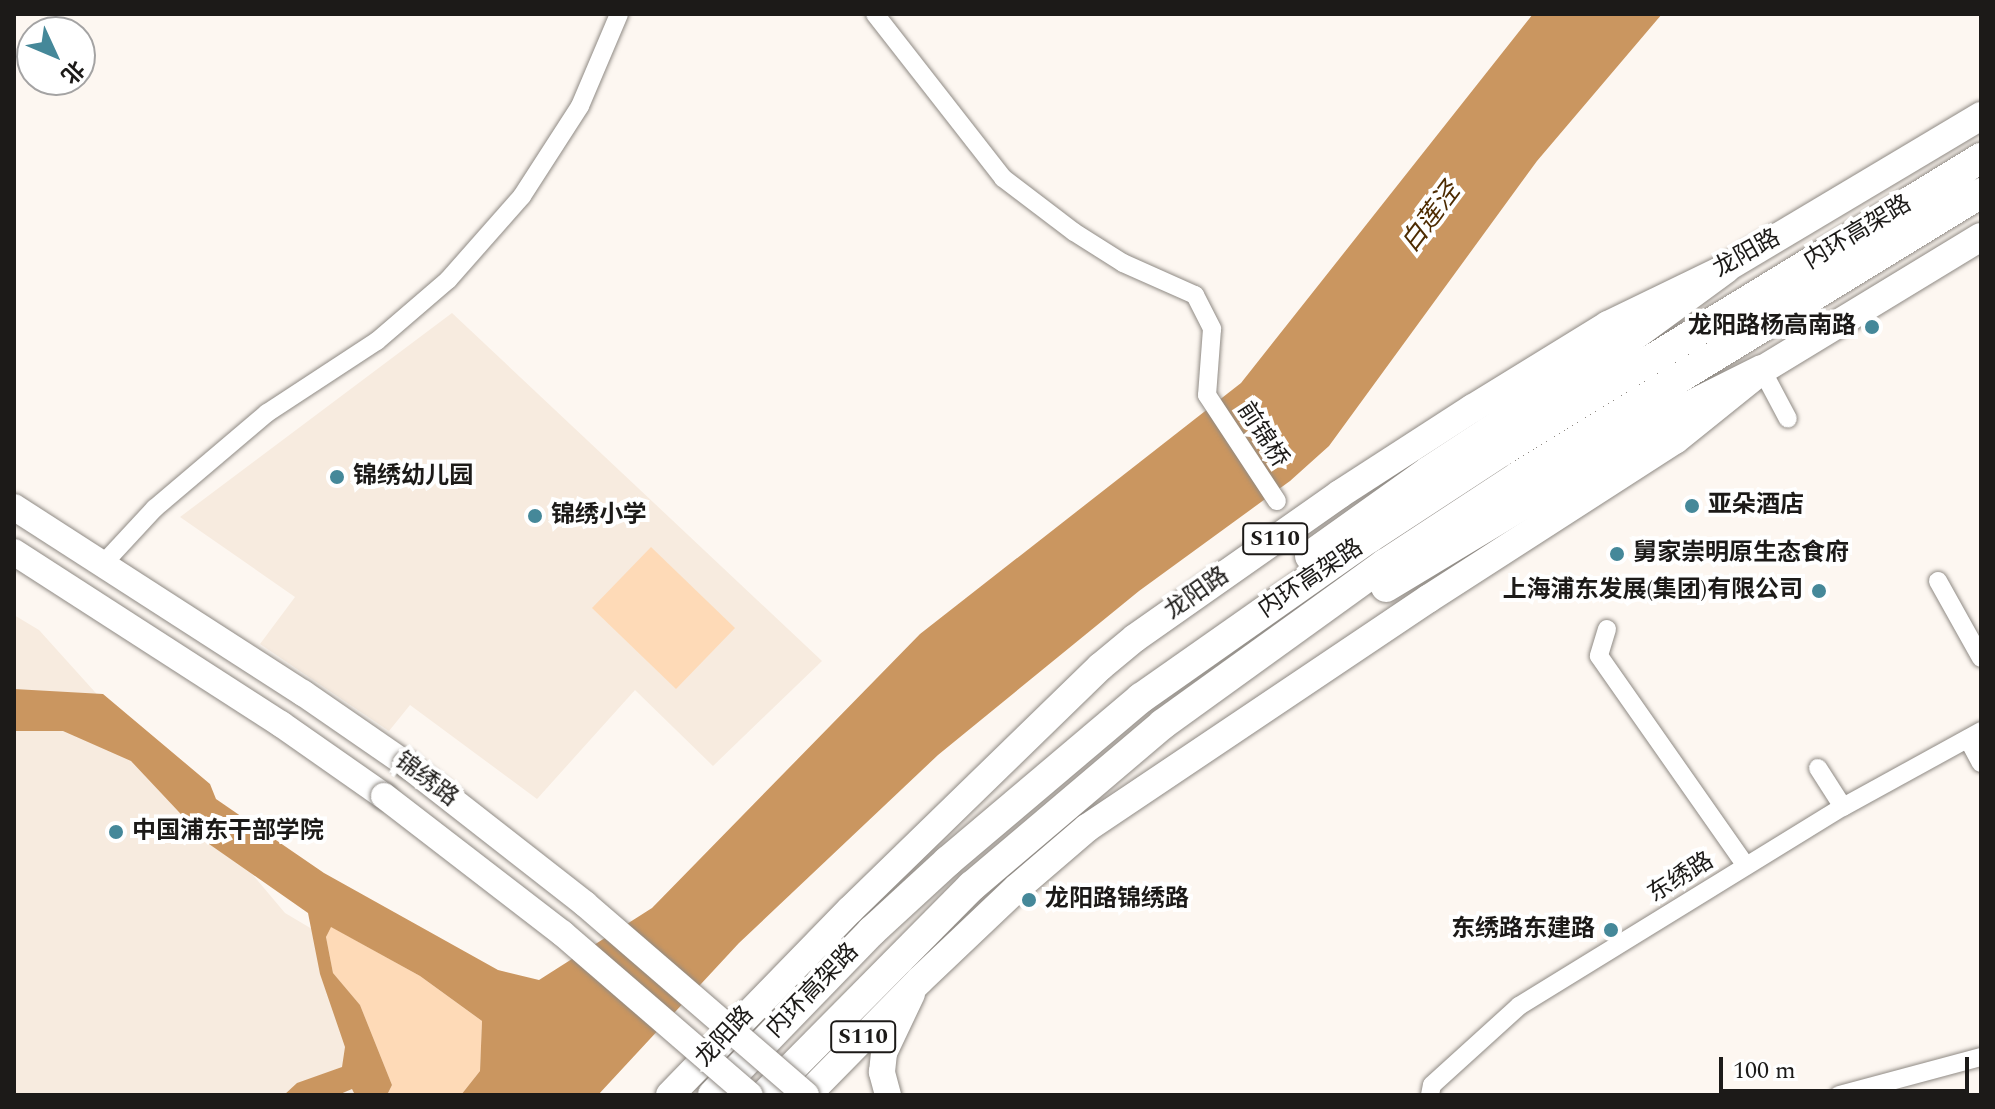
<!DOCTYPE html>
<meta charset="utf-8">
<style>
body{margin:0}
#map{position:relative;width:1995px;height:1109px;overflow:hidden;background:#fdf7f1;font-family:Spectral,"Noto Sans SC",serif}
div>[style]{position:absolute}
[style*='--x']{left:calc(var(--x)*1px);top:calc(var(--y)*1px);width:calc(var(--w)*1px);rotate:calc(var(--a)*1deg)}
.built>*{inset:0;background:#f7ebdf}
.green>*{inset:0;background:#fedab7}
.water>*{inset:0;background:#ca9660}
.roads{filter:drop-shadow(0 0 2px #8f8a84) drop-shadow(0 0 2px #8f8a84)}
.minor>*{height:18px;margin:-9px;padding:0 9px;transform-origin:9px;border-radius:9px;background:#fff}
.secondary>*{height:26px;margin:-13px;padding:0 13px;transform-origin:13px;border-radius:13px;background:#fff}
.primary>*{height:28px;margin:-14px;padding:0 14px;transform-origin:14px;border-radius:14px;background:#fff}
.trunk>*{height:30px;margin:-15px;padding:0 15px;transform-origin:15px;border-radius:15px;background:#fff}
.bridges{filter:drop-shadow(0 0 2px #8f8a84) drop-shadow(0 0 2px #8f8a84)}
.secondary-bridge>*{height:26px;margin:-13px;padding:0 13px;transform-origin:13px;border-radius:13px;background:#fff}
.dots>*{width:22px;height:22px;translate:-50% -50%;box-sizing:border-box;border:4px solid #fff;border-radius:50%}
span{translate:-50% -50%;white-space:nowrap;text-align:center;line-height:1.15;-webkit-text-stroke:8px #fff;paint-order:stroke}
.shield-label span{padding:2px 6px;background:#fff;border:2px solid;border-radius:6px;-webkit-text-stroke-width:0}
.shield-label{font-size:22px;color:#1c1a18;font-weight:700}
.street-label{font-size:24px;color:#1c1a18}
.poi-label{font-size:24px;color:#1c1a18;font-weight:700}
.right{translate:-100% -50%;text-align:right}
.left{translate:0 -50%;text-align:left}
.water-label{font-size:26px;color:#4d2b00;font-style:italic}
.frame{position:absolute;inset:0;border:16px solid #1c1a18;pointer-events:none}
.north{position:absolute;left:16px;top:16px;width:80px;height:80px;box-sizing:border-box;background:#fff;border:2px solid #a4a3a3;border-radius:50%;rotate:134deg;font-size:22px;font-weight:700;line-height:32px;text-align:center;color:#1c1a18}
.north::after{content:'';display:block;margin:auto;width:28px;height:36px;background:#458899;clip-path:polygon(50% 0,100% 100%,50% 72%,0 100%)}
.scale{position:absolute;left:1719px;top:1057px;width:250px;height:36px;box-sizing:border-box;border:4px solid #1c1a18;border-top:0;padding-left:10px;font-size:24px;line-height:28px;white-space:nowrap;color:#1c1a18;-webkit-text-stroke:6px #fff;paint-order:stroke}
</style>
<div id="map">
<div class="built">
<i style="clip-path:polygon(452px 313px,822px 661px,713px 766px,635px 690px,537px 799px,410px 705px,389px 731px,260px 644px,295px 597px,180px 517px)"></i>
<i style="clip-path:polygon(14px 615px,39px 630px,149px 752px,285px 913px,523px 1054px,488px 1095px,14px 1095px)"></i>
</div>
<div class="green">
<i style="clip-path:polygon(651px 547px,735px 628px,676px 689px,592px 608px)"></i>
<i style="clip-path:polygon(330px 926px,420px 976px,482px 1021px,480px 1071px,461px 1095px,387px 1095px,392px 1085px,360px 1005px,333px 973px,326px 937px)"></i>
</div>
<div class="water">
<i style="clip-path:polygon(1533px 14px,1662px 14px,1537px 161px,1329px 446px,1290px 481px,1139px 591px,938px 755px,739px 943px,598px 1095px,461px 1095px,480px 1071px,482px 1021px,420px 976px,331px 927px,326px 937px,333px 973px,360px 1005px,392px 1085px,387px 1095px,355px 1095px,352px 1089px,338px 1095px,284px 1095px,297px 1083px,342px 1067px,345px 1047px,320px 974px,308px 913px,209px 844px,131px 761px,63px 731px,14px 731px,14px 689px,103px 694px,210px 784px,216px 799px,324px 873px,498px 970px,539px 980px,652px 908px,920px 634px,1241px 383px)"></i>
</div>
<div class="roads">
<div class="minor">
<i style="--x:875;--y:14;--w:208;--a:52"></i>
<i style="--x:1003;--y:178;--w:89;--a:37.3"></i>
<i style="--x:1074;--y:232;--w:58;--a:32.3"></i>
<i style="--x:1123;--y:263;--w:79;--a:24"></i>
<i style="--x:1195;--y:295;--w:38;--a:63"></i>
<i style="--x:1212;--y:329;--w:66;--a:94.3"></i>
<i style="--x:1207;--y:395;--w:127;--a:56.6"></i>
<i style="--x:1762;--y:370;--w:55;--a:62"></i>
<i style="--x:103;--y:564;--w:76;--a:-47.1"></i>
<i style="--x:155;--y:508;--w:147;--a:-40.3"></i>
<i style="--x:267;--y:413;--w:131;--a:-33.2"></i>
<i style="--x:377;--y:341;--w:94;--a:-40.7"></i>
<i style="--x:448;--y:280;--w:112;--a:-48.6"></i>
<i style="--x:522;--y:196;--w:107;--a:-57.2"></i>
<i style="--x:580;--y:106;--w:100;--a:-67"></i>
<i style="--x:1938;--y:581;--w:88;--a:60.8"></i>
<i style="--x:1607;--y:629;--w:28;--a:107"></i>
<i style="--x:1599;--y:656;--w:256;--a:55"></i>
<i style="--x:1968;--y:739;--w:27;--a:62"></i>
<i style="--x:1818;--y:768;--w:46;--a:57.3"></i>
<i style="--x:1430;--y:1095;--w:10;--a:-79"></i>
<i style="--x:1432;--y:1085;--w:118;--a:-42.2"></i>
<i style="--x:1519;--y:1006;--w:380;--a:-31.6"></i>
<i style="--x:1843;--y:807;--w:158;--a:-28.8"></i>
<i style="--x:1839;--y:1095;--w:147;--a:-15"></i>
</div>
<div class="secondary">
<i style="--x:14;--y:507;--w:344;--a:32.8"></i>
<i style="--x:303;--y:693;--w:125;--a:34.6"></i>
<i style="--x:14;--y:552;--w:318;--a:32.8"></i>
<i style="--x:281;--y:724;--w:126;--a:35"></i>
<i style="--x:888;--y:1095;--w:24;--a:-105"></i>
<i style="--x:882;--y:1072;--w:19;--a:-84"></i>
<i style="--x:884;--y:1053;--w:65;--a:-64.6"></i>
</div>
<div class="primary">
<i style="--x:670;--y:1095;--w:258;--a:-45.8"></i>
<i style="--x:850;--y:910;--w:349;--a:-44.2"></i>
<i style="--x:1100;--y:667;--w:45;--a:-39.6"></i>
<i style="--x:1135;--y:638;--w:251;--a:-35.1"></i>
<i style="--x:1340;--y:494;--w:158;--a:-32.9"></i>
<i style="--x:1473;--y:408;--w:158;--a:-31.6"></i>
<i style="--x:1608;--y:325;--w:131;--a:-25.8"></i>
<i style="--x:1726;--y:268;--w:297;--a:-30.8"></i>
<i style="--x:807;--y:1095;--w:161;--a:-45.5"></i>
<i style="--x:920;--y:980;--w:134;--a:-43.5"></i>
<i style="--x:1017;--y:888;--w:92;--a:-40.6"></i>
<i style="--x:1087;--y:828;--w:411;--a:-33.9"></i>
<i style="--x:1428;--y:599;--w:294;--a:-32.8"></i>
<i style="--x:1675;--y:440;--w:112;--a:-38.8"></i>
<i style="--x:1762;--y:370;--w:256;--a:-31.3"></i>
</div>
<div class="trunk">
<i style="--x:1310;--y:556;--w:146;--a:-35.5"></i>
<i style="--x:1429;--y:471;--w:230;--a:-33.3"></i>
<i style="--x:1621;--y:345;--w:130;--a:-36.3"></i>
<i style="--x:1386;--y:587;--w:325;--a:-31.1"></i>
<i style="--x:1664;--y:419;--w:110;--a:-26.6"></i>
<i style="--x:713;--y:1095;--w:228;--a:-45.9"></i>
<i style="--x:872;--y:931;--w:103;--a:-42.6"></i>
<i style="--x:948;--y:861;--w:253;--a:-40.2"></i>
<i style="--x:1141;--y:698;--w:279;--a:-35.1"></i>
<i style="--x:1369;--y:538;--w:159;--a:-33.2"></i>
<i style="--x:1502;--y:451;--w:562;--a:-31.45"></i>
<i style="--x:765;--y:1095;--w:294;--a:-45.3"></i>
<i style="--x:972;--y:886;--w:250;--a:-40.3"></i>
<i style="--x:1163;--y:724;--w:274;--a:-35.8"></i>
<i style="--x:1385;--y:564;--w:160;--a:-33.3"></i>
<i style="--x:1519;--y:476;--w:542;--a:-31.49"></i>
</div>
</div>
<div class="bridges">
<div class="secondary-bridge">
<i style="--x:406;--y:764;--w:227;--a:38"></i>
<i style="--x:585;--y:904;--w:292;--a:40.8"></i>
<i style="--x:384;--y:796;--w:225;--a:37.6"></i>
<i style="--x:562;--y:933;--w:248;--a:40.8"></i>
</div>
</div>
<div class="dots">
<i style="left:1872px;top:327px;background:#458899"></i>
<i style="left:337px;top:477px;background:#458899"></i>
<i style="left:1692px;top:506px;background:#458899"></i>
<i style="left:535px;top:516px;background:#458899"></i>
<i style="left:1617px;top:554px;background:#458899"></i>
<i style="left:1819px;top:591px;background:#458899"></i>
<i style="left:116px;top:832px;background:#458899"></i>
<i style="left:1029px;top:900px;background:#458899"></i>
<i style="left:1611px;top:930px;background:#458899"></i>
</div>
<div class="shield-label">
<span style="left:1275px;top:539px">S110</span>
<span style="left:863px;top:1037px">S110</span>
</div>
<div class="street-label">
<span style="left:1858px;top:233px;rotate:-31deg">内环高架路</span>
<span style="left:1747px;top:254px;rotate:-29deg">龙阳路</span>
<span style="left:1262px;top:435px;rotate:57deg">前锦桥</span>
<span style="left:1311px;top:579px;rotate:-34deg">内环高架路</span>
<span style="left:1197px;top:594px;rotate:-35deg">龙阳路</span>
<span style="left:426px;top:780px;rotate:37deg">锦绣路</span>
<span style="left:1681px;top:878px;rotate:-32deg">东绣路</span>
<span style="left:813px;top:991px;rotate:-46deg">内环高架路</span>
<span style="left:725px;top:1037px;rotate:-47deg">龙阳路</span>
</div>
<div class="poi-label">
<span class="right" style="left:1856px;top:327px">龙阳路杨高南路</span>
<span class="left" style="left:353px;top:477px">锦绣幼儿园</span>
<span class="left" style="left:1708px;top:506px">亚朵酒店</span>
<span class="left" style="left:551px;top:516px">锦绣小学</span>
<span class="left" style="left:1633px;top:554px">舅家崇明原生态食府</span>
<span class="right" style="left:1803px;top:591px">上海浦东发展(集团)有限公司</span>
<span class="left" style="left:132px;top:832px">中国浦东干部学院</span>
<span class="left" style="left:1045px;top:900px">龙阳路锦绣路</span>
<span class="right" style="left:1595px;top:930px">东绣路东建路</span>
</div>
<div class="water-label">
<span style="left:1431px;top:218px;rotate:-53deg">白莲泾</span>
</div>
<div class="frame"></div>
<div class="north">北</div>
<div class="scale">100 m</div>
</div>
